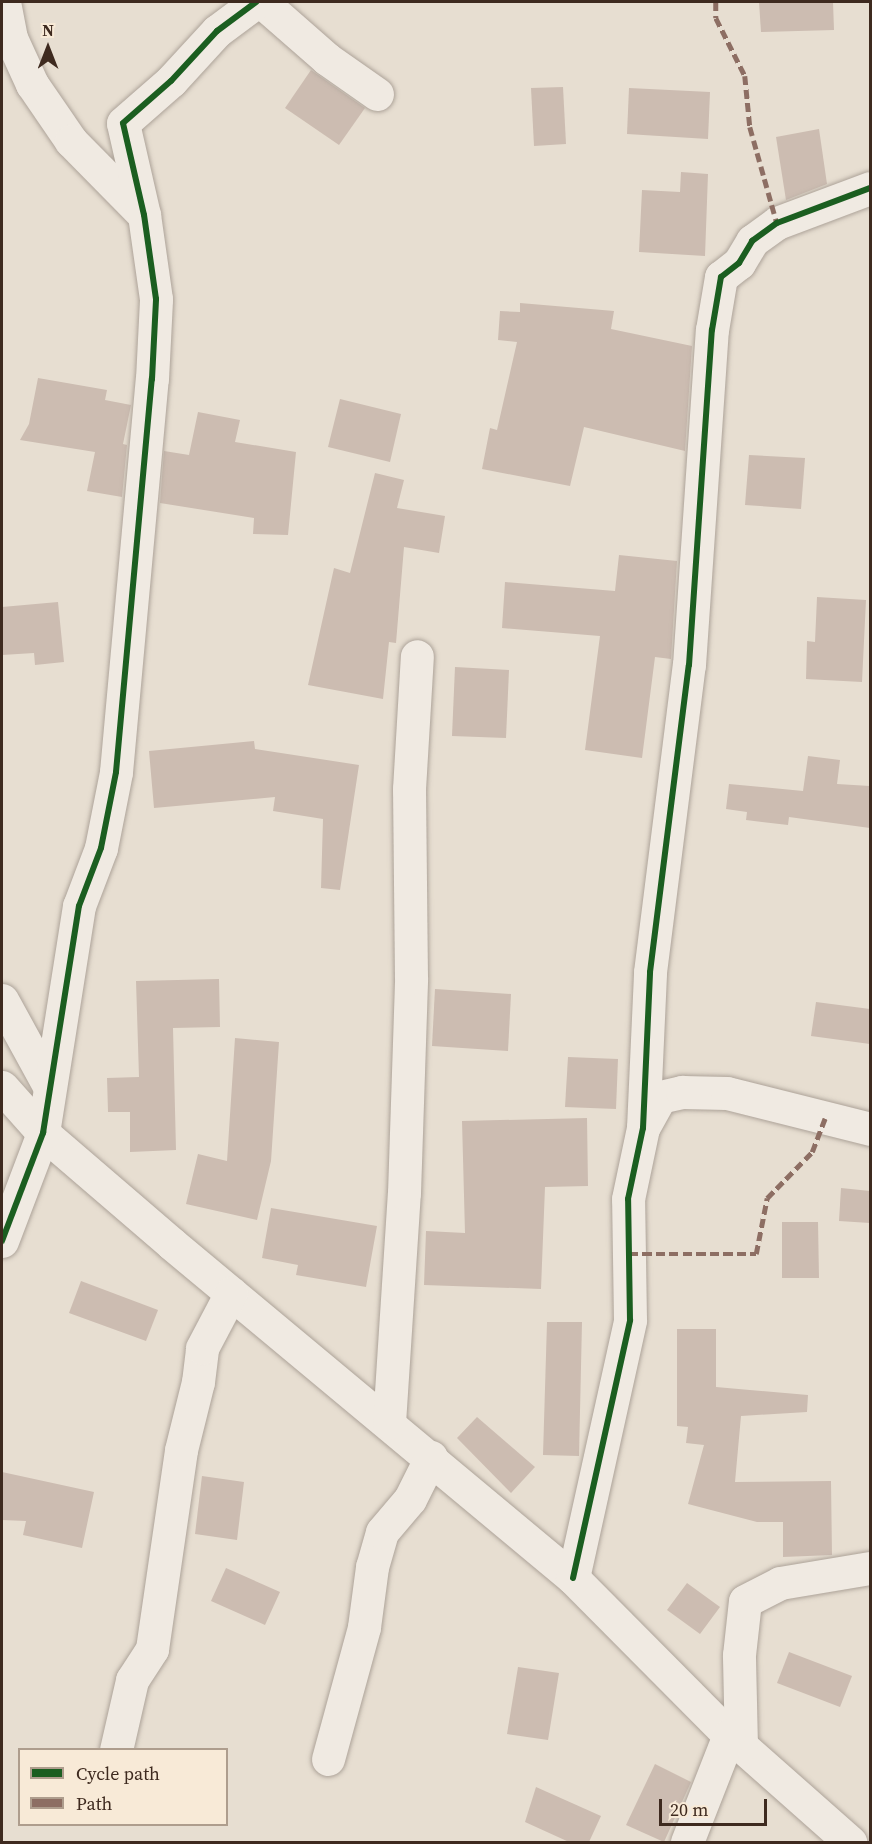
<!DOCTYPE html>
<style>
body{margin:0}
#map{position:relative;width:872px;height:1844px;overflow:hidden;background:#e7ded1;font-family:"Source Serif 4",serif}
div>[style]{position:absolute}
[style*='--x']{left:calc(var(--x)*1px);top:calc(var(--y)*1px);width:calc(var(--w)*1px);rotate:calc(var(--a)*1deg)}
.building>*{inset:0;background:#ccbcb1}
.roads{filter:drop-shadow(0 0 2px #ada399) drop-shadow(0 0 2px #ada399)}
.minor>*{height:33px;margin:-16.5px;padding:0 16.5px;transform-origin:16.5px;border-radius:16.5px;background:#f0eae2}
.quiet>*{height:4.5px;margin-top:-2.25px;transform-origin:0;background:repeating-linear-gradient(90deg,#8d6e63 0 9px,transparent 0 13.5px)}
.cycleway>*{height:6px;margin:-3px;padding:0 3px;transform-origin:3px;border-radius:3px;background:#1b5e20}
span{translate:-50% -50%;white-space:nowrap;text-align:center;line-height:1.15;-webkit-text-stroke:6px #f8ead7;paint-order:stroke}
.frame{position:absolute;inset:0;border:3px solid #3e2a1f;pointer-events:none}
.legend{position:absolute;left:18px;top:1748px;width:210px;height:78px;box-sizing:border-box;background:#f8ead7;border:2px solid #ae9d8d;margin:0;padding:8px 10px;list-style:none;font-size:18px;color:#3e2a1f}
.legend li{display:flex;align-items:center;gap:12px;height:30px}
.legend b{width:30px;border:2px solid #ae9d8d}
.north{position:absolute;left:18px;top:18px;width:60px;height:60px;-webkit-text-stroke:4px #f8ead7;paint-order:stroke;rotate:0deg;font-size:16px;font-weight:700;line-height:24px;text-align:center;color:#3e2a1f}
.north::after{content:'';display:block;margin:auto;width:21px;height:27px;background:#3e2a1f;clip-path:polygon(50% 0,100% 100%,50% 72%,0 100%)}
.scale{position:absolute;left:659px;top:1799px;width:108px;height:27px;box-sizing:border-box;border:3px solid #3e2a1f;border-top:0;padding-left:8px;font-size:18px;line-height:21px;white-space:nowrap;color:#3e2a1f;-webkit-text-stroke:4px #f8ead7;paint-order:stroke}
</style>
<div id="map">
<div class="building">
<i style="clip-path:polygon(759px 2px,833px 2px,834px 30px,761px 32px)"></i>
<i style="clip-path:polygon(311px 70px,365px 108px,339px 145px,285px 108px)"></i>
<i style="clip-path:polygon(563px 87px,566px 144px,534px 146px,531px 88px)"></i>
<i style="clip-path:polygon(629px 88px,710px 92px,708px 139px,627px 134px)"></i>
<i style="clip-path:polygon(819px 129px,827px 184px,786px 200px,776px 137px)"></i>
<i style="clip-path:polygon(681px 172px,708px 174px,705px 256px,639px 252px,642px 190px,680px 192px)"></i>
<i style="clip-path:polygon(520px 303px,614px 311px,611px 329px,692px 346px,685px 451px,584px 427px,570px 486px,482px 469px,490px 428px,497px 430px,517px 342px,498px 340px,500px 311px,520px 312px)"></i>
<i style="clip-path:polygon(38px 378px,107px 390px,105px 400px,131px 405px,123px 444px,127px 445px,122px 497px,87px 491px,95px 452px,20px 440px,29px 424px)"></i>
<i style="clip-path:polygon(340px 399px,401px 414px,390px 462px,328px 447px)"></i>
<i style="clip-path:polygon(198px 412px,240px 420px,235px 442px,296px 452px,288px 535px,253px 534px,254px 518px,160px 503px,164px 451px,189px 455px)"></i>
<i style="clip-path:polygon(749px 455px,805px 458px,801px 509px,745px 505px)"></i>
<i style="clip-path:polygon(375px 473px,404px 480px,397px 508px,445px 516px,439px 553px,404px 547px,396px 643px,389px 642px,383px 699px,308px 685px,334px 568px,350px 573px)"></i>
<i style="clip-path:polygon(619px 555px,677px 561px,671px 659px,655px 657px,642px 758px,585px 750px,600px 636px,502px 628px,505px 582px,615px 591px)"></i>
<i style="clip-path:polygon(817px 597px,866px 600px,862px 682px,806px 679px,807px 641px,815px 642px)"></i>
<i style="clip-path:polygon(58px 602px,64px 662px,35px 665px,34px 653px,2px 655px,2px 607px)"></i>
<i style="clip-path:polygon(455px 667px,509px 670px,506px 738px,452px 736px)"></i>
<i style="clip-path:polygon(254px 741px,255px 749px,359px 765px,340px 890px,321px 888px,323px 819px,273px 811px,275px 797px,154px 808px,149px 751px)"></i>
<i style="clip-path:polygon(808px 756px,840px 760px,837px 784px,870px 786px,870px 828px,789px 817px,788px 825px,746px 820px,747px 812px,726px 809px,729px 784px,803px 791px)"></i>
<i style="clip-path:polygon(219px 979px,220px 1027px,173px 1028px,176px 1150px,130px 1152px,130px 1112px,108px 1112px,107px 1078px,139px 1077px,136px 981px)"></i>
<i style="clip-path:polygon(435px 989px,511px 994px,508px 1051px,432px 1046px)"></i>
<i style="clip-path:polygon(816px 1002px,870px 1009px,870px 1044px,811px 1036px)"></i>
<i style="clip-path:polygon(235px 1038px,279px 1042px,271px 1161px,257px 1220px,186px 1204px,198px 1154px,227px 1161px)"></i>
<i style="clip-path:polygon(568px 1057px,618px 1059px,616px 1109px,565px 1107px)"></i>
<i style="clip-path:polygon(587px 1118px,588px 1186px,545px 1187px,541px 1289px,424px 1285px,426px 1231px,465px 1233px,462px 1121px)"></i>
<i style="clip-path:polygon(841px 1188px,870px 1191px,870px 1223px,839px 1221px)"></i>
<i style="clip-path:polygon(271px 1208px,377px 1226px,366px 1287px,296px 1275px,298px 1265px,262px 1258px)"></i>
<i style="clip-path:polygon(782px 1222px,818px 1222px,819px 1278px,782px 1278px)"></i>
<i style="clip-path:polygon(81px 1281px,158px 1310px,146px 1341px,69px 1313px)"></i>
<i style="clip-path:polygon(547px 1322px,582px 1322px,579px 1456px,543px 1455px)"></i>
<i style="clip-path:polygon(677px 1329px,716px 1329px,716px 1387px,808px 1395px,807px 1412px,741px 1416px,735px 1482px,831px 1481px,832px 1555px,783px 1557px,783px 1522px,757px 1522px,688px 1504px,704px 1445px,686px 1443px,688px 1427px,677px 1426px)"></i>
<i style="clip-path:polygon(477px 1417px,535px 1467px,511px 1493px,457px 1438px)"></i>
<i style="clip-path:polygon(2px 1472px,94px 1492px,82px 1548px,23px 1535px,26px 1521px,2px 1520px)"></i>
<i style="clip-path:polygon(202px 1476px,244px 1482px,237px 1540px,195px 1534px)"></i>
<i style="clip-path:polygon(226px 1568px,280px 1592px,265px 1625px,211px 1601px)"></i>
<i style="clip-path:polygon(687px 1583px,720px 1607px,700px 1634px,667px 1610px)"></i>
<i style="clip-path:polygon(789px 1652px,852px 1676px,840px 1707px,777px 1683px)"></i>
<i style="clip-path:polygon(518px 1667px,559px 1673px,548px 1740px,507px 1734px)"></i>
<i style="clip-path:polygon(655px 1764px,691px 1782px,664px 1842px,626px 1825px)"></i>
<i style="clip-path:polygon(536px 1787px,601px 1816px,589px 1842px,569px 1842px,525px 1822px)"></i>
</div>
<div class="roads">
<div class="minor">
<i style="--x:4;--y:2;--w:37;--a:79"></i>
<i style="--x:11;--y:38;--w:51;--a:65.5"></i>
<i style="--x:32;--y:84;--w:69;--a:55.6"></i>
<i style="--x:71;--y:141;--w:104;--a:45.4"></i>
<i style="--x:262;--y:2;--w:86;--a:41.2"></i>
<i style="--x:327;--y:59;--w:61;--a:35"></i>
<i style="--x:2;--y:1000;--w:98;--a:61.3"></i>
<i style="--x:2;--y:1087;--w:62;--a:48.3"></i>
<i style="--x:43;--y:1133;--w:170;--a:40.7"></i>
<i style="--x:172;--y:1244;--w:522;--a:39.79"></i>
<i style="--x:573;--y:1578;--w:221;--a:45.2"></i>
<i style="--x:729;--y:1735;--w:162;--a:41.5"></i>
<i style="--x:643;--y:1128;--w:35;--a:-61"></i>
<i style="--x:660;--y:1097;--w:23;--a:-13"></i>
<i style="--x:682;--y:1092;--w:45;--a:1.3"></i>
<i style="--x:727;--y:1093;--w:147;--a:14.1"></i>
<i style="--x:2;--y:1241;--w:116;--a:-69.2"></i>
<i style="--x:43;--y:1133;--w:230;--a:-81"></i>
<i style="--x:79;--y:906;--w:62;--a:-69.2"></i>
<i style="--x:101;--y:848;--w:77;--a:-78.8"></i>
<i style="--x:116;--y:772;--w:395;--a:-84.8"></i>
<i style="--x:152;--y:379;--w:80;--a:-87.1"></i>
<i style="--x:156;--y:299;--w:85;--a:-98.1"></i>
<i style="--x:144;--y:215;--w:94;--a:-102.9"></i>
<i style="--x:123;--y:123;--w:64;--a:-41.2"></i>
<i style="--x:171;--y:81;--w:68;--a:-47.4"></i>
<i style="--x:217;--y:31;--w:49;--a:-36.6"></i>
<i style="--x:389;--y:1423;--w:230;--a:-86.3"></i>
<i style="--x:404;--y:1193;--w:215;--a:-88.1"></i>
<i style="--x:411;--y:978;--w:189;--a:-90.6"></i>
<i style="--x:409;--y:789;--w:133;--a:-86.6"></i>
<i style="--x:573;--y:1578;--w:264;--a:-77.5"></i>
<i style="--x:630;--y:1320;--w:121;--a:-90.9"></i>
<i style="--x:628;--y:1199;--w:73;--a:-78.1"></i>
<i style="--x:643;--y:1128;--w:156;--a:-87.4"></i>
<i style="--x:650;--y:972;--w:309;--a:-82.8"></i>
<i style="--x:689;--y:665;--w:336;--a:-86.1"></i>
<i style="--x:712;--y:330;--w:54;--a:-80.4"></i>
<i style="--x:721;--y:277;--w:23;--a:-38"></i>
<i style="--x:739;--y:263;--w:26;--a:-59"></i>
<i style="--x:752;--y:241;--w:31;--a:-36"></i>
<i style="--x:777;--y:223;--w:99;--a:-20.6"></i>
<i style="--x:741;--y:1746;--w:91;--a:-91.3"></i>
<i style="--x:739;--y:1655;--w:54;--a:-83.7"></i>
<i style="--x:745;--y:1601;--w:39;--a:-27"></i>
<i style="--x:780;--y:1583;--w:91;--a:-9.5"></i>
<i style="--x:116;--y:1750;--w:72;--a:-77.1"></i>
<i style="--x:132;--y:1680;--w:37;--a:-57"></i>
<i style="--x:152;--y:1649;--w:201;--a:-81.7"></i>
<i style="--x:181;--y:1450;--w:70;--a:-76"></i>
<i style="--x:198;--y:1382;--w:34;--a:-83"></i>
<i style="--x:202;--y:1348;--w:62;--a:-62.2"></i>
<i style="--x:328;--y:1759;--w:137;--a:-74.7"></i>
<i style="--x:364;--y:1627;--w:61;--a:-82.4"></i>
<i style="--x:372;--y:1567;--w:36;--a:-74"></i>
<i style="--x:382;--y:1532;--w:43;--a:-49.7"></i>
<i style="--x:410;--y:1499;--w:47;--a:-63.4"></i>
<i style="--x:687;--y:1842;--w:115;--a:-68.6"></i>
</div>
</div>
<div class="quiet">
<i style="--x:716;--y:2;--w:16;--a:90"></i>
<i style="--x:716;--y:18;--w:65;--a:63.4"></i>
<i style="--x:745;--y:76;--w:51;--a:84.4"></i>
<i style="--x:750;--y:127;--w:100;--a:74.3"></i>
<i style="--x:629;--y:1254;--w:127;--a:0"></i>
<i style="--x:756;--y:1254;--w:57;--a:-78.9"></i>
<i style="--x:767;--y:1198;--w:64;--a:-45.6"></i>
<i style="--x:812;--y:1152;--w:36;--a:-69"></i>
</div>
<div class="cycleway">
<i style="--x:2;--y:1241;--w:116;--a:-69.2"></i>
<i style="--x:43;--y:1133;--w:230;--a:-81"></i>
<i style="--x:79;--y:906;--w:62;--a:-69.2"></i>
<i style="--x:101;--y:848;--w:77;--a:-78.8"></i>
<i style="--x:116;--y:772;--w:395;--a:-84.8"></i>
<i style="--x:152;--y:379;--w:80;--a:-87.1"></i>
<i style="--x:156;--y:299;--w:85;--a:-98.1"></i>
<i style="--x:144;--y:215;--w:94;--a:-102.9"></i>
<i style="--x:123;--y:123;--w:64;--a:-41.2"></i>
<i style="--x:171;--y:81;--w:68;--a:-47.4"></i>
<i style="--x:217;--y:31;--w:49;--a:-36.6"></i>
<i style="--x:573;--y:1578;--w:264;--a:-77.5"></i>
<i style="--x:630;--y:1320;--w:121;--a:-90.9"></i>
<i style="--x:628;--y:1199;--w:73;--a:-78.1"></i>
<i style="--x:643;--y:1128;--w:156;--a:-87.4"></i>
<i style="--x:650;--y:972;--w:309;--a:-82.8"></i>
<i style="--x:689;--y:665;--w:336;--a:-86.1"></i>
<i style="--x:712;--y:330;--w:54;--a:-80.4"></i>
<i style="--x:721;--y:277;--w:23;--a:-38"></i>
<i style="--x:739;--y:263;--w:26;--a:-59"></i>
<i style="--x:752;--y:241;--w:31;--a:-36"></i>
<i style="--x:777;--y:223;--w:99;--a:-20.6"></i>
</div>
<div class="frame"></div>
<ul class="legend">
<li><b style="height:8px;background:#1b5e20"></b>Cycle path</li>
<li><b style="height:8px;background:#8d6e63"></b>Path</li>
</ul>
<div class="north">N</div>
<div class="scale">20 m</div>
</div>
